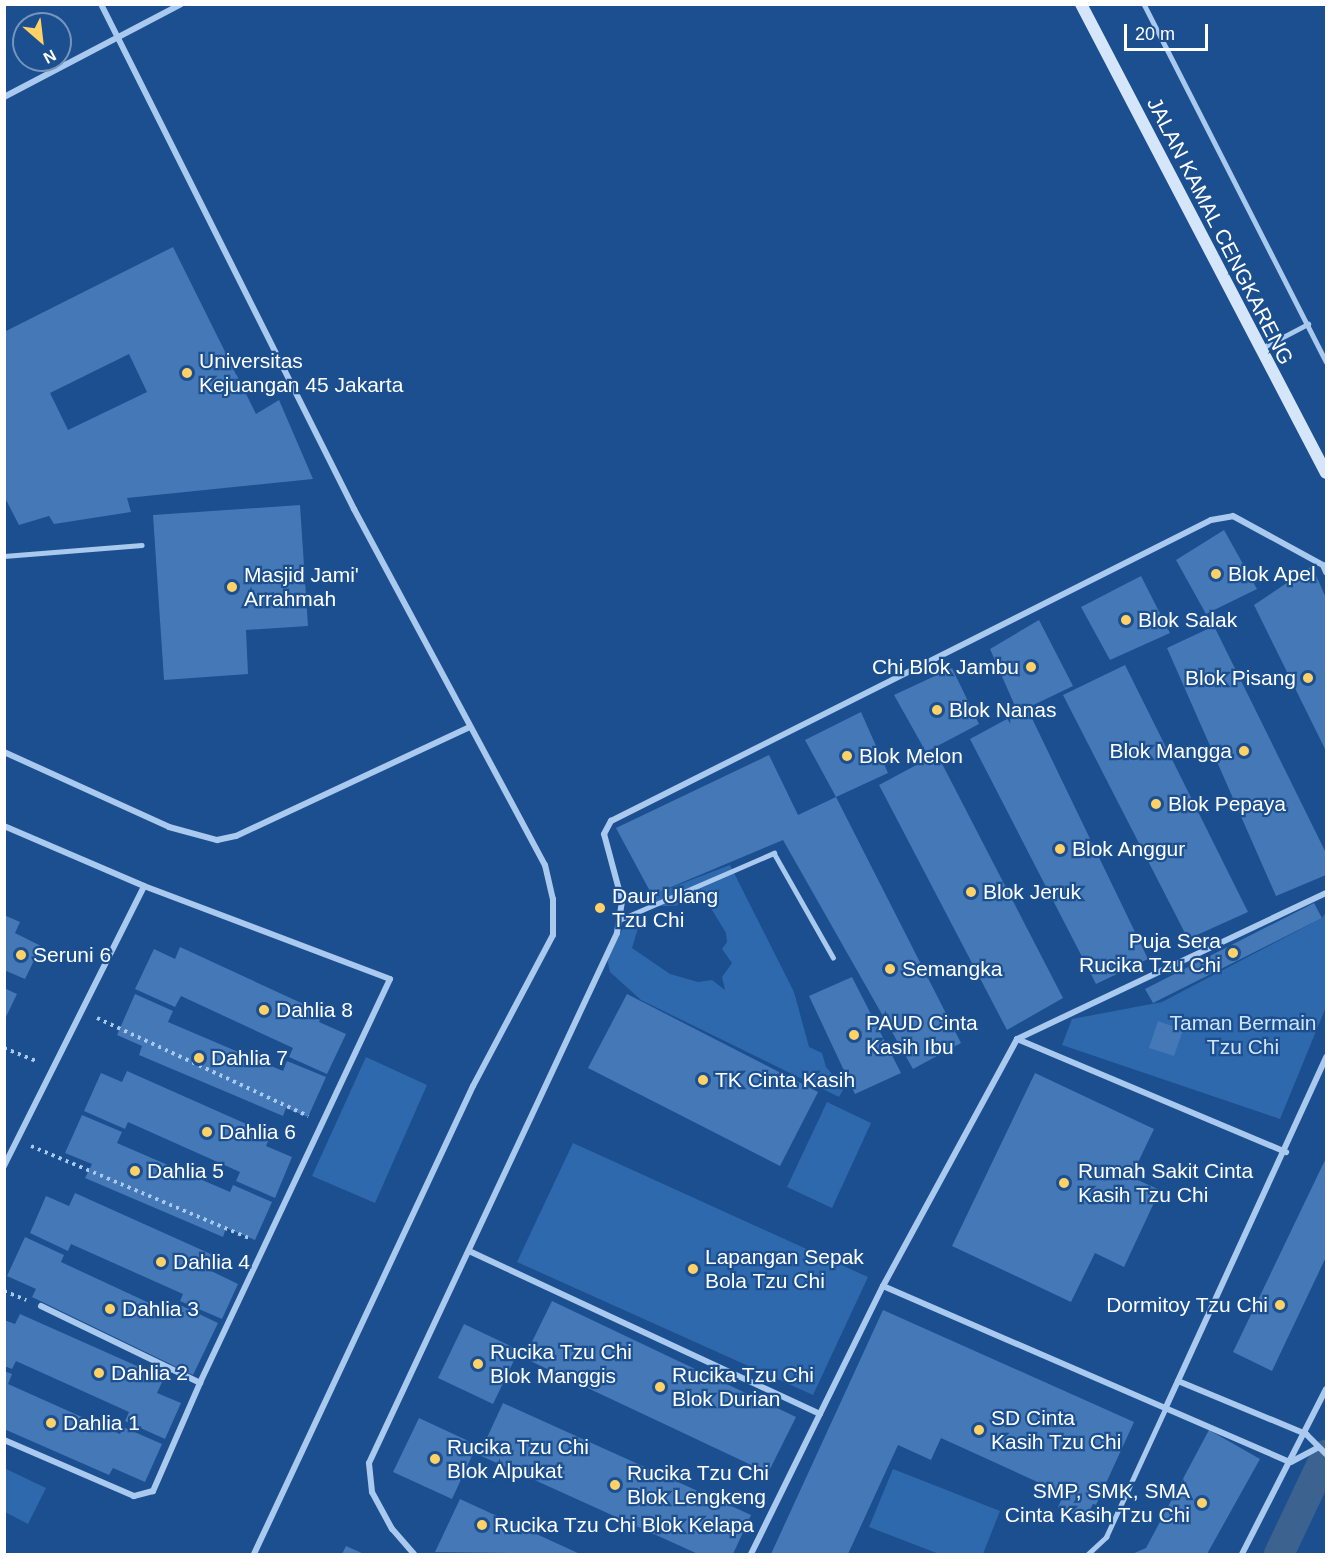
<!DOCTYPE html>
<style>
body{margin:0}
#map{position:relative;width:1331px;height:1559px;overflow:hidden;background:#1b4f8f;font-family:Helvetica,sans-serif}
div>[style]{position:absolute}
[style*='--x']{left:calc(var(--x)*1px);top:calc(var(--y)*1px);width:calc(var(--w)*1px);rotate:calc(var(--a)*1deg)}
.green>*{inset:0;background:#2e69ad}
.canal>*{height:30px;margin:-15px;padding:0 15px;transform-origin:15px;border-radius:15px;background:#3c6290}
.building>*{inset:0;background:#4478b7}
.path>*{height:4px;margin-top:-2px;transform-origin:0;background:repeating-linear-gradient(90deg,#a9c9ee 0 3px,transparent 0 7.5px)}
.lane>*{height:4.5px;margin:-2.25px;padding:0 2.25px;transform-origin:2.25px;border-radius:2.25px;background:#a9c9ee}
.street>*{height:6px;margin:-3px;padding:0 3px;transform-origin:3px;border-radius:3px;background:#a9c9ee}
.secondary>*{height:12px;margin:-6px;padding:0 6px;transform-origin:6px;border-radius:6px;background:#d6e6fa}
.dots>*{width:16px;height:16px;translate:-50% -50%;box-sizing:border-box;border:3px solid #1b4f8f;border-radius:50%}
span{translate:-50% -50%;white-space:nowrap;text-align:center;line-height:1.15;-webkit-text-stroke:4.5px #1b4f8f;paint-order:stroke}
.street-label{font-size:21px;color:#fff}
.poi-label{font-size:21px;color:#fff}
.left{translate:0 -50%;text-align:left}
.right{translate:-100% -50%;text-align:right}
.park-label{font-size:21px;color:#cfe3fa}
.frame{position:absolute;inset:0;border:6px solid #fff;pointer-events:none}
.north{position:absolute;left:12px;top:12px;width:60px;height:60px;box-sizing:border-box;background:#1b4f8f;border:2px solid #7695bc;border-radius:50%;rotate:152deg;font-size:16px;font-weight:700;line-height:24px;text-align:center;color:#fff}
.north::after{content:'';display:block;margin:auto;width:21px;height:27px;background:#ffd166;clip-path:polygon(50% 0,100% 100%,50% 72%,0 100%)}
.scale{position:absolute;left:1124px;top:24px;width:84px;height:27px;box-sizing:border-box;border:3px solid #fff;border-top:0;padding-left:8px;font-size:18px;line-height:21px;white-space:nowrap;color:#fff;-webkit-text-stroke:4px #1b4f8f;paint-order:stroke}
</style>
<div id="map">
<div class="green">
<i style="clip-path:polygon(730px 865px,794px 992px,809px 1047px,822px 1053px,826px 1067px,844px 1088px,839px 1097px,641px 1000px,610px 972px,607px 958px,626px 923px,638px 928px,632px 948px,670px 974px,698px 982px,712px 980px,725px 990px,722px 977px,732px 963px,722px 949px,727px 942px,726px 933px,709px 905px,688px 901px,675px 906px,652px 906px,652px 895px)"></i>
<i style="clip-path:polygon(1326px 912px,1326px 1007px,1280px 1119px,1062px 1045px,1072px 1019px,1162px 1002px,1322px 918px)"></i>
<i style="clip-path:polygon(366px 1057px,427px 1085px,375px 1203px,312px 1176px)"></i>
<i style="clip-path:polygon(827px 1102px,871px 1123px,832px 1208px,787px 1187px)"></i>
<i style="clip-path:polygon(573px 1143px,868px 1277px,813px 1395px,517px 1262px)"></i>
<i style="clip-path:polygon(4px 1468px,46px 1488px,28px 1524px,5px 1512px)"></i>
<i style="clip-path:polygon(893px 1469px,1000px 1511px,983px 1554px,939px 1554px,869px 1527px)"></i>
</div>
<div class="canal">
<i style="--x:1279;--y:1554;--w:110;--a:-64.6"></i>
</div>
<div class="building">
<i style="clip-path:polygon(evenodd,173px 247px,256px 414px,279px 400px,313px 479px,127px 498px,131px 512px,54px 524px,49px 516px,19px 525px,4px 496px,4px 332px,173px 247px,129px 354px,147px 392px,68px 430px,50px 393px,129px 354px)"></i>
<i style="clip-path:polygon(300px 505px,308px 626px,246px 630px,248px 674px,164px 680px,153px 515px)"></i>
<i style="clip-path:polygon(1224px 530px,1257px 589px,1206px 614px,1176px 560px)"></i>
<i style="clip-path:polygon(1312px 566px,1326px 598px,1326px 751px,1254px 605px)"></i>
<i style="clip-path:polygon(1141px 576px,1170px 633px,1110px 660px,1081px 607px)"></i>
<i style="clip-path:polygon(1039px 620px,1073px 686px,1027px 708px,1148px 959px,1096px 984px,970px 739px,1018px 713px,990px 649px)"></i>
<i style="clip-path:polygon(1214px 626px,1326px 853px,1326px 875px,1276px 896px,1167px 648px)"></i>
<i style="clip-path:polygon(1125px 665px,1248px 912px,1188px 939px,1063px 695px)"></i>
<i style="clip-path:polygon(952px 668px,979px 724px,926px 752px,894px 695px)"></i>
<i style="clip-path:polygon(861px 712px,888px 773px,836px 797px,961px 1043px,913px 1069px,783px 840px,652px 895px,616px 828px,769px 755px,798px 815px,836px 797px,805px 740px)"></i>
<i style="clip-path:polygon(937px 754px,1063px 998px,1007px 1030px,879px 785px)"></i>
<i style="clip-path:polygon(1314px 903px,1322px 918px,1153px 1003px,1145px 989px)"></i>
<i style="clip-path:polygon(4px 915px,20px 922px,15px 933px,41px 946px,25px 979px,4px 970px)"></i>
<i style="clip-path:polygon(180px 947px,323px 1013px,319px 1022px,346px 1034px,327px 1074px,289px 1057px,293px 1048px,181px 996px,175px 1007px,135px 989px,154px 949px,175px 959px)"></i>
<i style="clip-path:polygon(852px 977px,901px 1073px,855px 1094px,809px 996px)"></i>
<i style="clip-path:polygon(4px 988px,17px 994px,4px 1021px)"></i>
<i style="clip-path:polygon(135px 994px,173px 1011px,168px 1022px,283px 1071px,287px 1061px,326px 1077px,308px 1117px,286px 1108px,283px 1116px,139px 1055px,142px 1046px,117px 1035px)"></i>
<i style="clip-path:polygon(627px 994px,818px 1092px,780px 1166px,588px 1068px)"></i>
<i style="clip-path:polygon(1158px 1021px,1183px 1030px,1174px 1056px,1149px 1048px)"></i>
<i style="clip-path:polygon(127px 1071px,271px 1135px,266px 1146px,292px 1157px,275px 1198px,236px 1181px,240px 1172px,128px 1122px,125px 1129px,84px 1111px,101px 1073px,122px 1082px)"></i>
<i style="clip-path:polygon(1035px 1073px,1154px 1129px,1131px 1177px,1160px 1190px,1124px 1267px,1095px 1253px,1071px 1302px,952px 1246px)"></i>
<i style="clip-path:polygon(82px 1115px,122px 1132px,117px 1143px,230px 1192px,233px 1185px,272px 1202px,255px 1240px,226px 1228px,223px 1237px,85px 1178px,92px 1164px,65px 1153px)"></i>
<i style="clip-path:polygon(1326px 1158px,1326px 1257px,1272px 1371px,1233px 1352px)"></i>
<i style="clip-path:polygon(75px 1193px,213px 1255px,207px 1269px,238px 1284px,222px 1319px,180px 1301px,183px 1294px,71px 1244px,68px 1251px,30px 1233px,46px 1196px,69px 1206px)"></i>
<i style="clip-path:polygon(25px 1237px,64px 1255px,61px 1262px,173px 1314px,178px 1304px,218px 1323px,193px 1375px,32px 1297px,36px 1289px,7px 1276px)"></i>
<i style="clip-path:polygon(552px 1301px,796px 1417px,768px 1473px,524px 1358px)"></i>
<i style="clip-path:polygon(883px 1310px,1134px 1422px,1096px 1505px,1093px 1504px,1085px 1519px,1058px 1507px,1064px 1494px,941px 1438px,931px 1460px,898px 1445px,848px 1554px,771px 1554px)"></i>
<i style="clip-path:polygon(20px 1314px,164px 1378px,157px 1393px,181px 1403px,165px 1439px,125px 1421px,129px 1412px,16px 1361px,12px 1369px,4px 1366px,4px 1320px,15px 1324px)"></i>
<i style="clip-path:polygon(464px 1324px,519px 1350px,493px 1404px,438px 1378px)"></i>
<i style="clip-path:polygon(4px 1371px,12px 1374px,8px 1384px,120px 1434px,123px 1427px,162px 1444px,145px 1482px,113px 1468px,109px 1475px,4px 1429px)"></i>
<i style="clip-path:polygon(503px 1403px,751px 1515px,733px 1554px,698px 1554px,479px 1455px)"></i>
<i style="clip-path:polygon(419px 1418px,477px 1445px,452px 1499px,393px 1472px)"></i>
<i style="clip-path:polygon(1209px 1430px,1260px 1459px,1207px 1554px,1132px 1554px,1146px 1548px)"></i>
<i style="clip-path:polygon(460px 1499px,580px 1554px,435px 1552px)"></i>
<i style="clip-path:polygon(346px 1546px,364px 1554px,342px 1554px)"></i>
</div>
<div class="path">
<i style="--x:97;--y:1018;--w:233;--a:24.9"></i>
<i style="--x:4;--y:1048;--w:35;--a:22"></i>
<i style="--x:31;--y:1146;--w:239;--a:22.9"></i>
<i style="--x:4;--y:1291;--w:24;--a:22"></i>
</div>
<div class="lane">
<i style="--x:1144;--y:4;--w:401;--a:63"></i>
<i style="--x:1262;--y:348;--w:52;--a:-27.6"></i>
<i style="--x:4;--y:556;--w:138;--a:-4.6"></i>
<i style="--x:619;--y:920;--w:169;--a:-23.4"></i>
<i style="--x:774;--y:853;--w:120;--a:60.4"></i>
<i style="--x:1088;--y:1554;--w:25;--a:-43"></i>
<i style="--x:1106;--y:1537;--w:143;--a:-65.2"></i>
</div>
<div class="street">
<i style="--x:101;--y:4;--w:565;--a:63.39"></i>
<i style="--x:354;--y:509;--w:404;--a:61.8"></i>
<i style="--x:545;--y:865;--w:35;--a:77"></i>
<i style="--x:553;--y:899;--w:36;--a:90"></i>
<i style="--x:553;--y:935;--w:171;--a:117.9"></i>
<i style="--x:473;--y:1086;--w:517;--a:115.08"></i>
<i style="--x:4;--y:97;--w:200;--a:-27.7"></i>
<i style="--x:4;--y:752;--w:181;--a:24.4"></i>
<i style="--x:169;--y:827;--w:50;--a:15.2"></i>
<i style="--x:217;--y:840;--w:19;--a:-12"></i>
<i style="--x:236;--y:836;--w:258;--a:-25"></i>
<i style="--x:4;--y:826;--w:152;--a:23.2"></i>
<i style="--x:144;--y:886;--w:263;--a:20.7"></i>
<i style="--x:390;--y:979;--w:446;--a:115.2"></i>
<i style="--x:200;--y:1383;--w:118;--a:113.5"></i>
<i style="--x:153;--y:1491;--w:20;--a:165"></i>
<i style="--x:134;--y:1496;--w:142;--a:-156.7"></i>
<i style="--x:1017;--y:1039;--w:292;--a:22.8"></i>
<i style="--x:4;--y:1166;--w:313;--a:-63.4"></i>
<i style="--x:469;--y:1251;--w:387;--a:24.9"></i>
<i style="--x:883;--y:1286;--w:443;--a:23.4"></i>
<i style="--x:41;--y:1306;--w:177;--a:25.8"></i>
<i style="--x:1178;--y:1381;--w:139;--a:22.5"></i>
<i style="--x:1306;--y:1434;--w:28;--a:45"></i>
<i style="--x:1166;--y:1407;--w:385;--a:-65.4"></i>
<i style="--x:1291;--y:1462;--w:30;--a:-28"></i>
<i style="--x:414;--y:1554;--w:33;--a:-131"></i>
<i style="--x:392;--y:1529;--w:42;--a:-118.4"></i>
<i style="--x:372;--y:1492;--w:29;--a:-96"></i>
<i style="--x:369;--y:1463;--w:585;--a:-64.92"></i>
<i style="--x:617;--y:933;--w:32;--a:-81"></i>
<i style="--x:622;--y:901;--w:69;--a:-105"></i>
<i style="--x:604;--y:834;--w:15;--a:-62"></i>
<i style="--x:611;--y:821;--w:671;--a:-26.64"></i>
<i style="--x:1211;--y:520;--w:22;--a:-10"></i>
<i style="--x:1233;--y:516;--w:102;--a:28.6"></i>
<i style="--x:1323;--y:565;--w:8;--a:67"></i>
<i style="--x:751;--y:1554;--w:299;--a:-63.8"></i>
<i style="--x:883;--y:1286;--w:281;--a:-61.5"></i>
<i style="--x:1017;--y:1039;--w:342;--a:-25.3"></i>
<i style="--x:1242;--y:1554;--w:185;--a:-63"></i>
</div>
<div class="secondary">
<i style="--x:1081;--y:4;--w:529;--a:62.42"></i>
</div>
<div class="dots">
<i style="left:187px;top:373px;background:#ffd166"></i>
<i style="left:1216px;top:574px;background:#ffd166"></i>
<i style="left:232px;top:587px;background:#ffd166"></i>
<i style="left:1126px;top:620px;background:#ffd166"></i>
<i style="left:1031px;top:667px;background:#ffd166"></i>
<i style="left:1308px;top:678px;background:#ffd166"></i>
<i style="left:937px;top:710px;background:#ffd166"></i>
<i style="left:1244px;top:751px;background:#ffd166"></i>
<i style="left:847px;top:756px;background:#ffd166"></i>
<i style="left:1156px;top:804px;background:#ffd166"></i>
<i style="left:1060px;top:849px;background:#ffd166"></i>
<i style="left:971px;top:892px;background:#ffd166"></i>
<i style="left:600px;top:908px;background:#ffd166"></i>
<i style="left:1233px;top:953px;background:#ffd166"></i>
<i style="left:21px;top:955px;background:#ffd166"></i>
<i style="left:890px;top:969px;background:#ffd166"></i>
<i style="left:264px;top:1010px;background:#ffd166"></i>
<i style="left:854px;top:1035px;background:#ffd166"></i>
<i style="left:199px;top:1058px;background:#ffd166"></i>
<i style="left:703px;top:1080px;background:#ffd166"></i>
<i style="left:207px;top:1132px;background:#ffd166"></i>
<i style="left:135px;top:1171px;background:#ffd166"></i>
<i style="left:1064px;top:1183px;background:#ffd166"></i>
<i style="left:161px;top:1262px;background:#ffd166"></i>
<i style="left:693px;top:1269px;background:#ffd166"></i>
<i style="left:1280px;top:1305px;background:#ffd166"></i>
<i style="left:110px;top:1309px;background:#ffd166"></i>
<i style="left:478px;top:1364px;background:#ffd166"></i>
<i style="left:99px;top:1373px;background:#ffd166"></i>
<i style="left:660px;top:1387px;background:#ffd166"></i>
<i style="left:51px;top:1423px;background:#ffd166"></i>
<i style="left:979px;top:1430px;background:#ffd166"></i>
<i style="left:435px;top:1459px;background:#ffd166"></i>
<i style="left:615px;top:1485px;background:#ffd166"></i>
<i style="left:1202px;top:1503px;background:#ffd166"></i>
<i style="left:482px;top:1525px;background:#ffd166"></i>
</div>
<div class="street-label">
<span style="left:1220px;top:231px;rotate:63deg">JALAN KAMAL CENGKARENG</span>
</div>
<div class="poi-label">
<span class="left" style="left:199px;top:373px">Universitas<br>Kejuangan 45 Jakarta</span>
<span class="left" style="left:1228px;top:574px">Blok Apel</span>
<span class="left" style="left:244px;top:587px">Masjid Jami'<br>Arrahmah</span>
<span class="left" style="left:1138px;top:620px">Blok Salak</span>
<span class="right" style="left:1019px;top:667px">Chi Blok Jambu</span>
<span class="right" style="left:1296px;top:678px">Blok Pisang</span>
<span class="left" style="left:949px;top:710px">Blok Nanas</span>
<span class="right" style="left:1232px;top:751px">Blok Mangga</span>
<span class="left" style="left:859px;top:756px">Blok Melon</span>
<span class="left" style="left:1168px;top:804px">Blok Pepaya</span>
<span class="left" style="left:1072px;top:849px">Blok Anggur</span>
<span class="left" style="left:983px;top:892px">Blok Jeruk</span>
<span class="left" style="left:612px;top:908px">Daur Ulang<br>Tzu Chi</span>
<span class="right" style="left:1221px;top:953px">Puja Sera<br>Rucika Tzu Chi</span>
<span class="left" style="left:33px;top:955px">Seruni 6</span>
<span class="left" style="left:902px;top:969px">Semangka</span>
<span class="left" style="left:276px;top:1010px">Dahlia 8</span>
<span class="left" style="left:866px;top:1035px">PAUD Cinta<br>Kasih Ibu</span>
<span class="left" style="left:211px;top:1058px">Dahlia 7</span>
<span class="left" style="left:715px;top:1080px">TK Cinta Kasih</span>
<span class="left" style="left:219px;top:1132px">Dahlia 6</span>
<span class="left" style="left:147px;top:1171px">Dahlia 5</span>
<span class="left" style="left:1078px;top:1183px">Rumah Sakit Cinta<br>Kasih Tzu Chi</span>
<span class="left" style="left:705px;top:1269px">Lapangan Sepak<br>Bola Tzu Chi</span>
<span class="left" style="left:173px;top:1262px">Dahlia 4</span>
<span class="right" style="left:1268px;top:1305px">Dormitoy Tzu Chi</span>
<span class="left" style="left:122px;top:1309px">Dahlia 3</span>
<span class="left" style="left:490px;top:1364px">Rucika Tzu Chi<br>Blok Manggis</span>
<span class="left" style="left:111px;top:1373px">Dahlia 2</span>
<span class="left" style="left:672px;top:1387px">Rucika Tzu Chi<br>Blok Durian</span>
<span class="left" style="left:991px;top:1430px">SD Cinta<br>Kasih Tzu Chi</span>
<span class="left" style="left:63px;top:1423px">Dahlia 1</span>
<span class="left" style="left:447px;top:1459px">Rucika Tzu Chi<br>Blok Alpukat</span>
<span class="left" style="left:627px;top:1485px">Rucika Tzu Chi<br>Blok Lengkeng</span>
<span class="right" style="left:1190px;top:1503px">SMP, SMK, SMA<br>Cinta Kasih Tzu Chi</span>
<span class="left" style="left:494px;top:1525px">Rucika Tzu Chi Blok Kelapa</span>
</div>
<div class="park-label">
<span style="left:1243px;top:1035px">Taman Bermain<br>Tzu Chi</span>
</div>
<div class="frame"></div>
<div class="north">N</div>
<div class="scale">20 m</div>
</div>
